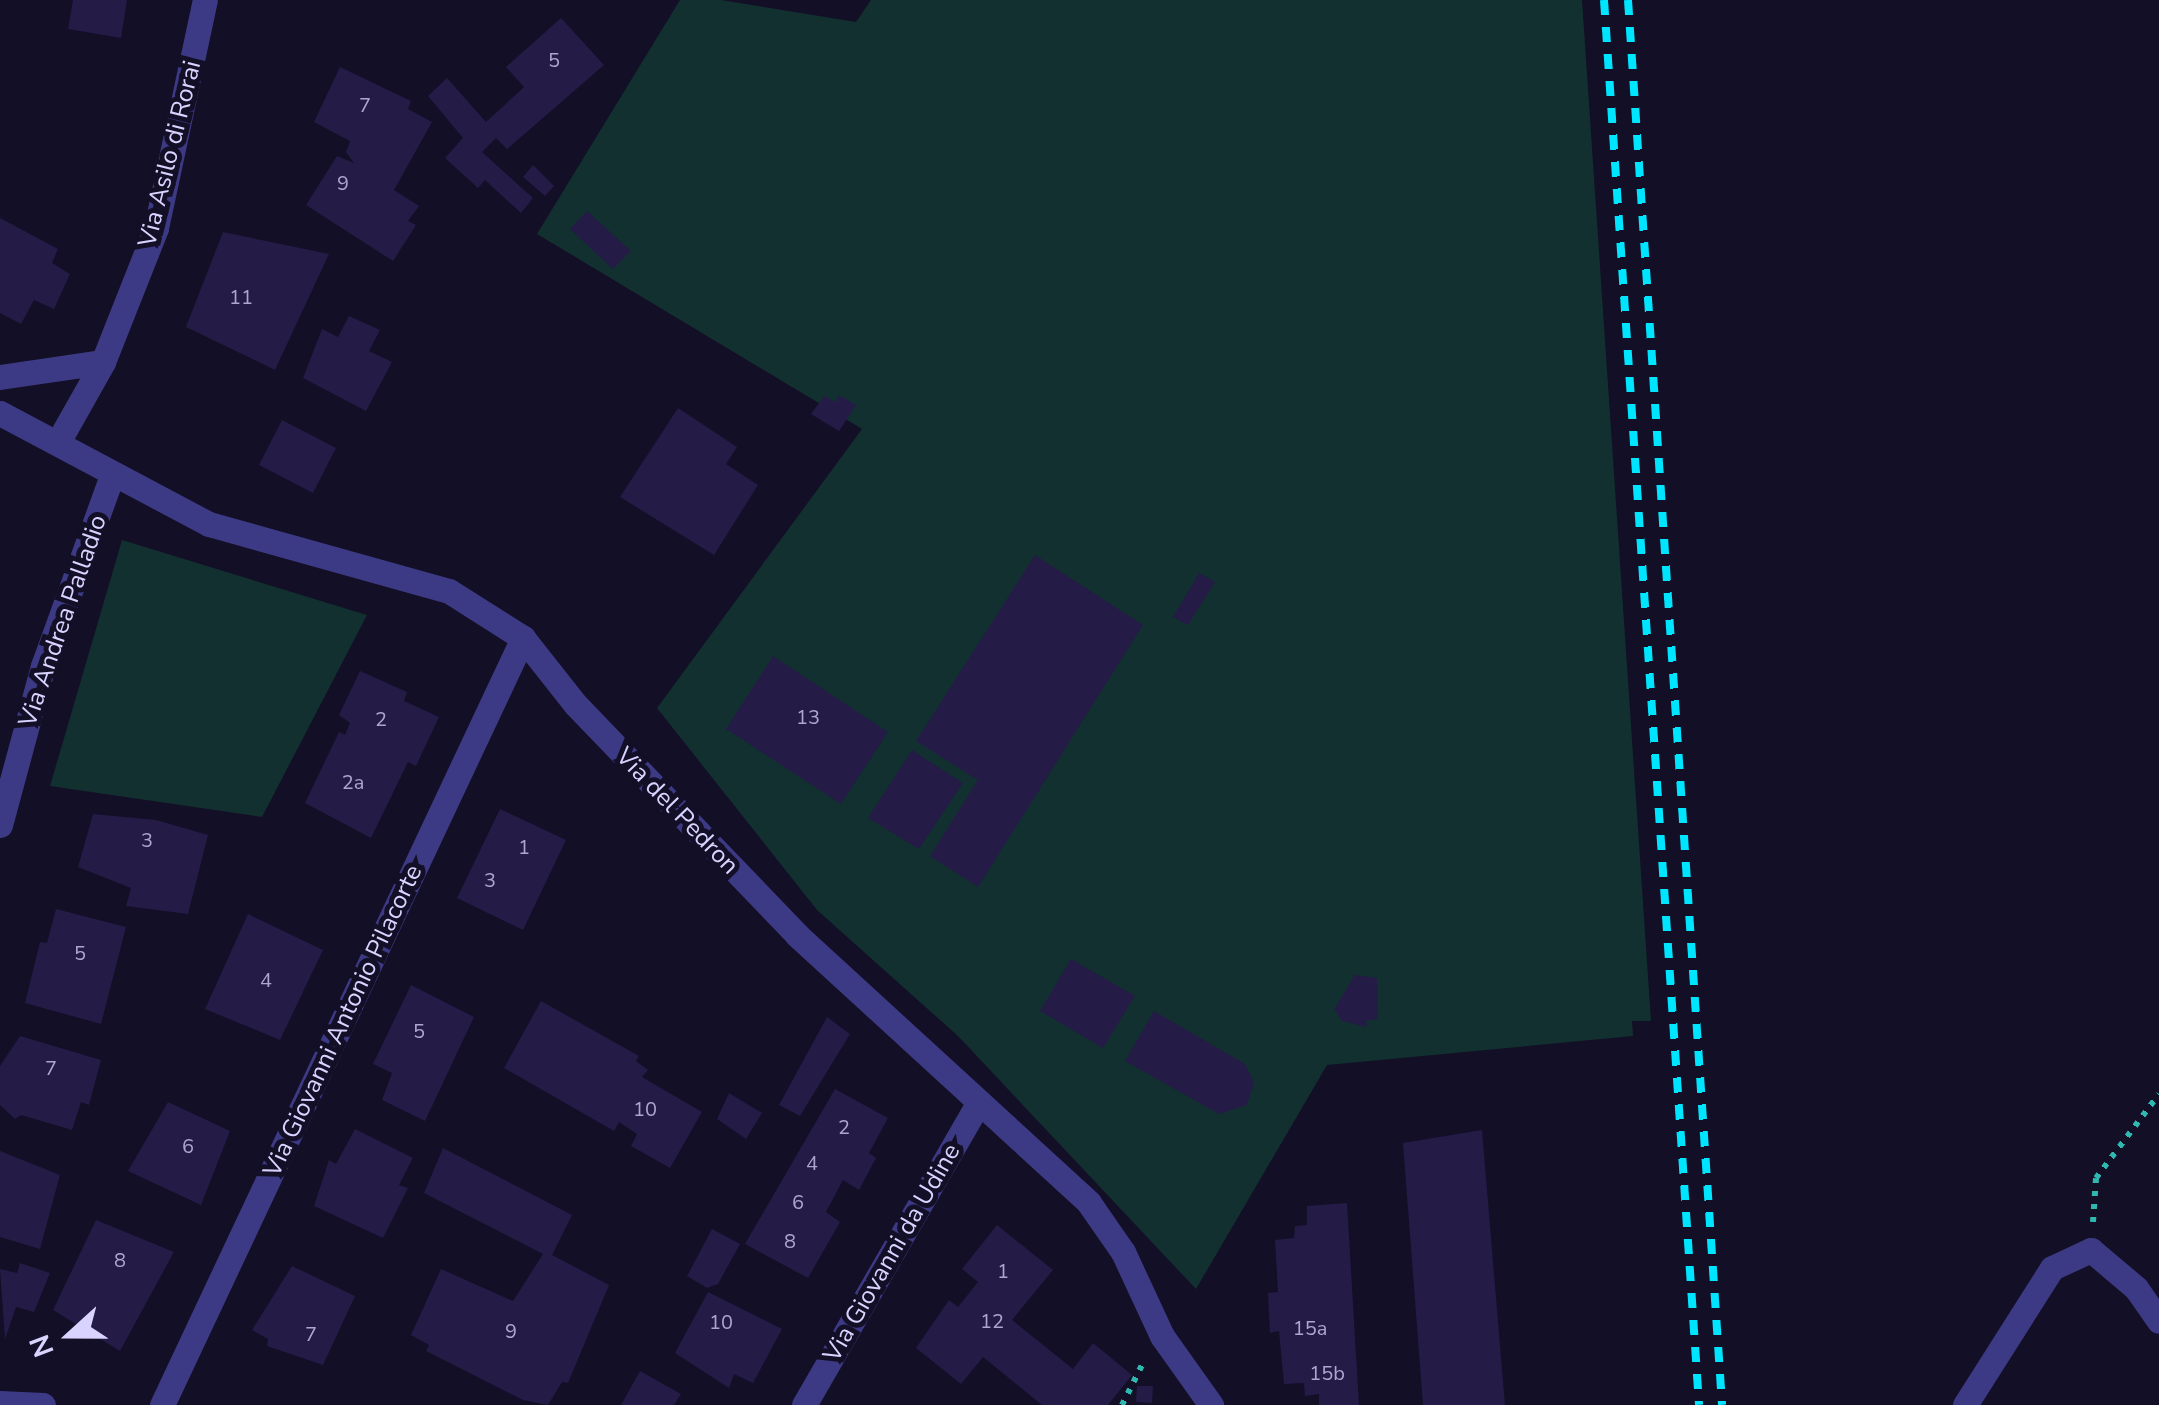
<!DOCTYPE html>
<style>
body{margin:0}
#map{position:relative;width:2159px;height:1405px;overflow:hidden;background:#130f26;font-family:"Nunito Sans",sans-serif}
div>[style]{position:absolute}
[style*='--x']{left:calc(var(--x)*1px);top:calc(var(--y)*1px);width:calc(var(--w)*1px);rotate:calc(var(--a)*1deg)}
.green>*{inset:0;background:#12302f}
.building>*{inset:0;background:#241b47}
.path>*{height:6px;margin-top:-3px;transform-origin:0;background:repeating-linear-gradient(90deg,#2fb8b0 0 5px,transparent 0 13px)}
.street>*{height:25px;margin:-12.5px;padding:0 12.5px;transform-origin:12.5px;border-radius:12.5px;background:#3d3a85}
.rail>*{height:8px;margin-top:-4px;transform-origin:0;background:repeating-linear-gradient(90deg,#00e5ff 0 15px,transparent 0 27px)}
span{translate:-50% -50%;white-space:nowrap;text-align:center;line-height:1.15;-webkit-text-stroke:10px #130f26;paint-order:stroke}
.number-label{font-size:20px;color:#aca6d1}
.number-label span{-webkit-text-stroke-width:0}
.street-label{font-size:25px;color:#d9d4ff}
.north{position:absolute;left:20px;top:1285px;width:100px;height:100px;-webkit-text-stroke:8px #130f26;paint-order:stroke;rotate:249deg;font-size:28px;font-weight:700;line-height:40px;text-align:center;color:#d9d4ff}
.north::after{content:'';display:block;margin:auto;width:35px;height:45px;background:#d9d4ff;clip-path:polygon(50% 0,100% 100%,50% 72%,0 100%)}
</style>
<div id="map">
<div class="green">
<i style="clip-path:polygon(680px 0,721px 0,856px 22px,871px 0,1582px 0,1651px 1021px,1632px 1021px,1633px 1036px,1327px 1065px,1196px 1289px,958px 1036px,817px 910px,657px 708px,862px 429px,537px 234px)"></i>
<i style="clip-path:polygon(122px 540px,367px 615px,262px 817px,50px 786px)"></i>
</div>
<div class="building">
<i style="clip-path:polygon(73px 0,127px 0,121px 38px,68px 29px)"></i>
<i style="clip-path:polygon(561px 18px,604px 65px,507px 149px,496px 138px,482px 152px,533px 198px,521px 213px,485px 180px,478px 188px,445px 158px,463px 138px,428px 96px,447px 78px,486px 122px,524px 87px,506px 67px)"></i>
<i style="clip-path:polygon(340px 67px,411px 101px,408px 109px,432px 122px,394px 190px,419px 206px,408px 221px,416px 225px,393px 261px,306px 205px,337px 156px,354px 163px,346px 152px,350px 141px,314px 122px)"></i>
<i style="clip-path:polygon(533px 165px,554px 186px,545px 196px,523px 177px)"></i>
<i style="clip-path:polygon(587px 211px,631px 251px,613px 269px,570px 229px)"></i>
<i style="clip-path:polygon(0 218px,58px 249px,52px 263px,70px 274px,54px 309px,34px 300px,21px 324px,0 313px)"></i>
<i style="clip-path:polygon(223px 232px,329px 254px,275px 370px,186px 327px)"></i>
<i style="clip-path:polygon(349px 316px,380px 330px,369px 351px,392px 362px,366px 411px,303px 378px,322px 329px,338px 337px)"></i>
<i style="clip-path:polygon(839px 395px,856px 405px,839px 431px,811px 414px,824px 396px,836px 402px)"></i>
<i style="clip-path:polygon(678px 408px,737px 447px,726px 464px,758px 485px,714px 555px,620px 497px)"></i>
<i style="clip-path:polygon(282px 420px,336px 448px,313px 493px,259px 465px)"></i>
<i style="clip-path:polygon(1035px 555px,1143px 625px,978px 887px,930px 856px,978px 780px,916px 741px)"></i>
<i style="clip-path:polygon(1199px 573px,1215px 582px,1188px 625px,1173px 617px)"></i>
<i style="clip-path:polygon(773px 656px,888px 732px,841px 804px,726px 729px)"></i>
<i style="clip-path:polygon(360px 671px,407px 692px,404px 701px,439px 717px,416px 766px,408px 762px,371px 838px,305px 803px,339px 732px,345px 735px,350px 723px,339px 715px)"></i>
<i style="clip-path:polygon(912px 750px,963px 783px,919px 849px,868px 818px)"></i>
<i style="clip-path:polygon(500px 809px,566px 840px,523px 930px,457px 898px)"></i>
<i style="clip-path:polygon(93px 814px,156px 820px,208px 835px,188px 914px,126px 906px,131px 888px,78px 867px)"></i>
<i style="clip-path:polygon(56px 909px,126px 927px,101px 1024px,25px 1003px,40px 942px,47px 943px)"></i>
<i style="clip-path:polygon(248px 914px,323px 950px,280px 1040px,205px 1009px)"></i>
<i style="clip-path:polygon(1071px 959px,1135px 996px,1103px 1048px,1040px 1011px)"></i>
<i style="clip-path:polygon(1355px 975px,1377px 978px,1378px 1019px,1366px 1021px,1367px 1027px,1342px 1021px,1334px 1009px)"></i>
<i style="clip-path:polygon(411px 985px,474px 1017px,425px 1121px,382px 1100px,392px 1073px,373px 1064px)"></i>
<i style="clip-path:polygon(541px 1001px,639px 1056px,636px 1061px,648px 1070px,642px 1077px,702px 1112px,670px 1168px,631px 1146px,637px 1134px,619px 1122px,614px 1131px,504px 1068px)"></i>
<i style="clip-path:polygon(1154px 1011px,1245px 1064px,1254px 1082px,1247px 1105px,1219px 1114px,1125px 1061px)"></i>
<i style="clip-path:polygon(827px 1017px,850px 1034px,800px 1116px,779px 1105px)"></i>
<i style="clip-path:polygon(20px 1036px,101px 1060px,89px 1105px,81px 1102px,72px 1130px,21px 1115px,15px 1119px,0 1105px,0 1066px)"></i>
<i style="clip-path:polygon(835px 1089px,888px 1118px,869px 1153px,876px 1158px,859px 1190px,843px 1180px,826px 1212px,840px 1222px,808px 1278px,745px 1244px)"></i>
<i style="clip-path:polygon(729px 1093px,762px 1113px,746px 1139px,717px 1119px)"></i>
<i style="clip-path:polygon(168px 1102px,230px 1131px,201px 1205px,128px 1171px)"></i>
<i style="clip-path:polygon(355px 1129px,413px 1158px,399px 1185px,408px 1188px,383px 1238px,314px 1206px,329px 1160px,336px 1164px)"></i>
<i style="clip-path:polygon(1482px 1130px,1505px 1405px,1423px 1405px,1403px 1143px)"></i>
<i style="clip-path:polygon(443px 1148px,572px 1215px,552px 1255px,609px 1285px,568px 1383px,562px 1382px,548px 1405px,523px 1400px,426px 1351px,429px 1345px,411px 1335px,441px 1269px,513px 1301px,543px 1254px,424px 1193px)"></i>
<i style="clip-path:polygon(0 1151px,60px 1175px,40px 1249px,0 1237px)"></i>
<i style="clip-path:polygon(1347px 1203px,1359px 1405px,1319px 1405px,1319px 1394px,1305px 1396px,1304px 1383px,1284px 1384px,1279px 1331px,1270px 1333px,1268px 1293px,1278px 1292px,1275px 1240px,1294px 1238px,1295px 1226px,1307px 1225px,1307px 1206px)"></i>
<i style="clip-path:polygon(96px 1220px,174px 1252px,120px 1351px,53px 1310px)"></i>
<i style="clip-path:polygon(997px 1225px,1053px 1270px,1012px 1320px,1073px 1369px,1093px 1343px,1132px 1375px,1108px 1405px,1042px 1405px,983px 1357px,961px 1384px,916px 1348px,949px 1300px,958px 1307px,978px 1282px,962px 1269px)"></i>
<i style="clip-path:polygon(712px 1229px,740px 1244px,718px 1284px,707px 1288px,687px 1276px)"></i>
<i style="clip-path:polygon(20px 1263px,50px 1273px,34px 1312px,16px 1307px,5px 1339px,0 1269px,17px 1273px)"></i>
<i style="clip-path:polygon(292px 1266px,355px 1296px,323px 1365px,267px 1346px,268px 1339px,252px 1330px)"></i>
<i style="clip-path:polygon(708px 1292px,782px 1329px,753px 1383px,734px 1374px,729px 1388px,675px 1353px)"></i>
<i style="clip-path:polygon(640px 1371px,681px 1394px,674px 1405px,621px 1405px)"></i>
<i style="clip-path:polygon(1137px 1386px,1153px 1386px,1152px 1403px,1136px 1402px)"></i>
</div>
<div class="path">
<i style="--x:2093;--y:1222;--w:44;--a:-86.1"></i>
<i style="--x:2096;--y:1178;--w:105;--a:-53.1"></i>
<i style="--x:1122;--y:1405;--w:49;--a:-63.4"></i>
</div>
<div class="street">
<i style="--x:0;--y:377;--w:104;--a:-8.3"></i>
<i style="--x:0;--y:413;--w:237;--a:28"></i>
<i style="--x:209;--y:524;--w:249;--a:15.6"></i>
<i style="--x:449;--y:591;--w:88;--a:32.4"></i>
<i style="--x:523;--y:638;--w:85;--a:51.7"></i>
<i style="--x:576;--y:705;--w:319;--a:46.1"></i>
<i style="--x:797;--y:935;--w:396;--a:42.5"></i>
<i style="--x:1089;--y:1203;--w:60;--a:55.2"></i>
<i style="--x:1123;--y:1252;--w:93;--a:65.1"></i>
<i style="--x:1162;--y:1336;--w:85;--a:54.6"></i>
<i style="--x:58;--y:442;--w:92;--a:-60.6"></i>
<i style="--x:103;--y:362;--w:144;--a:-68.4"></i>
<i style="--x:156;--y:228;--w:233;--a:-77.9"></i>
<i style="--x:0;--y:825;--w:165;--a:-74.9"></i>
<i style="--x:43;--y:666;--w:203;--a:-70.1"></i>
<i style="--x:0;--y:1403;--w:43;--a:2.7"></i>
<i style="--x:162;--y:1405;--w:848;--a:-64.8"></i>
<i style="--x:804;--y:1405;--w:350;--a:-60"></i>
<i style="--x:1965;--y:1405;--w:162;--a:-57.6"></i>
<i style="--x:2052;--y:1268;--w:43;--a:-24.8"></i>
<i style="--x:2091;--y:1250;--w:59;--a:40.2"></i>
<i style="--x:2136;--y:1288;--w:40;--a:55.1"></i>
</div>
<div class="rail">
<i style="--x:1604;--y:0;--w:1408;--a:86.13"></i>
<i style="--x:1628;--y:0;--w:1408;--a:86.17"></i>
</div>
<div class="number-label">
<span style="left:554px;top:60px">5</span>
<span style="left:365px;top:105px">7</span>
<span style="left:343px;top:183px">9</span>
<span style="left:241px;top:297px">11</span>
<span style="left:808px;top:717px">13</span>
<span style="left:381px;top:719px">2</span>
<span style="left:353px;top:782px">2a</span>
<span style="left:147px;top:840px">3</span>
<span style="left:524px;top:847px">1</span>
<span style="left:490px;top:880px">3</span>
<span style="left:80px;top:953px">5</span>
<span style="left:266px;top:980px">4</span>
<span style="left:419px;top:1031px">5</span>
<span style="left:51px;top:1068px">7</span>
<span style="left:645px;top:1109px">10</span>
<span style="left:844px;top:1127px">2</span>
<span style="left:188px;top:1146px">6</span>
<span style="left:812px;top:1163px">4</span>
<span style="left:798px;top:1202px">6</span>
<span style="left:790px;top:1241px">8</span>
<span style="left:120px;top:1260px">8</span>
<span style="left:1003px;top:1271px">1</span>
<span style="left:992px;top:1321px">12</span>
<span style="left:721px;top:1322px">10</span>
<span style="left:1310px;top:1328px">15a</span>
<span style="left:511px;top:1331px">9</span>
<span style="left:311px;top:1334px">7</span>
<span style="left:1327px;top:1373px">15b</span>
</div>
<div class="street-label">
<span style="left:170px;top:154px;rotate:-76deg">Via Asilo di Rorai</span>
<span style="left:63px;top:621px;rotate:-71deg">Via Andrea Palladio</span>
<span style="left:677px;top:811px;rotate:46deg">Via del Pedron</span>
<span style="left:343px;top:1021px;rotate:-65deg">Via Giovanni Antonio Pilacorte</span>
<span style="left:892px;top:1253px;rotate:-60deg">Via Giovanni da Udine</span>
</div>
<div class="north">N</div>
</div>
